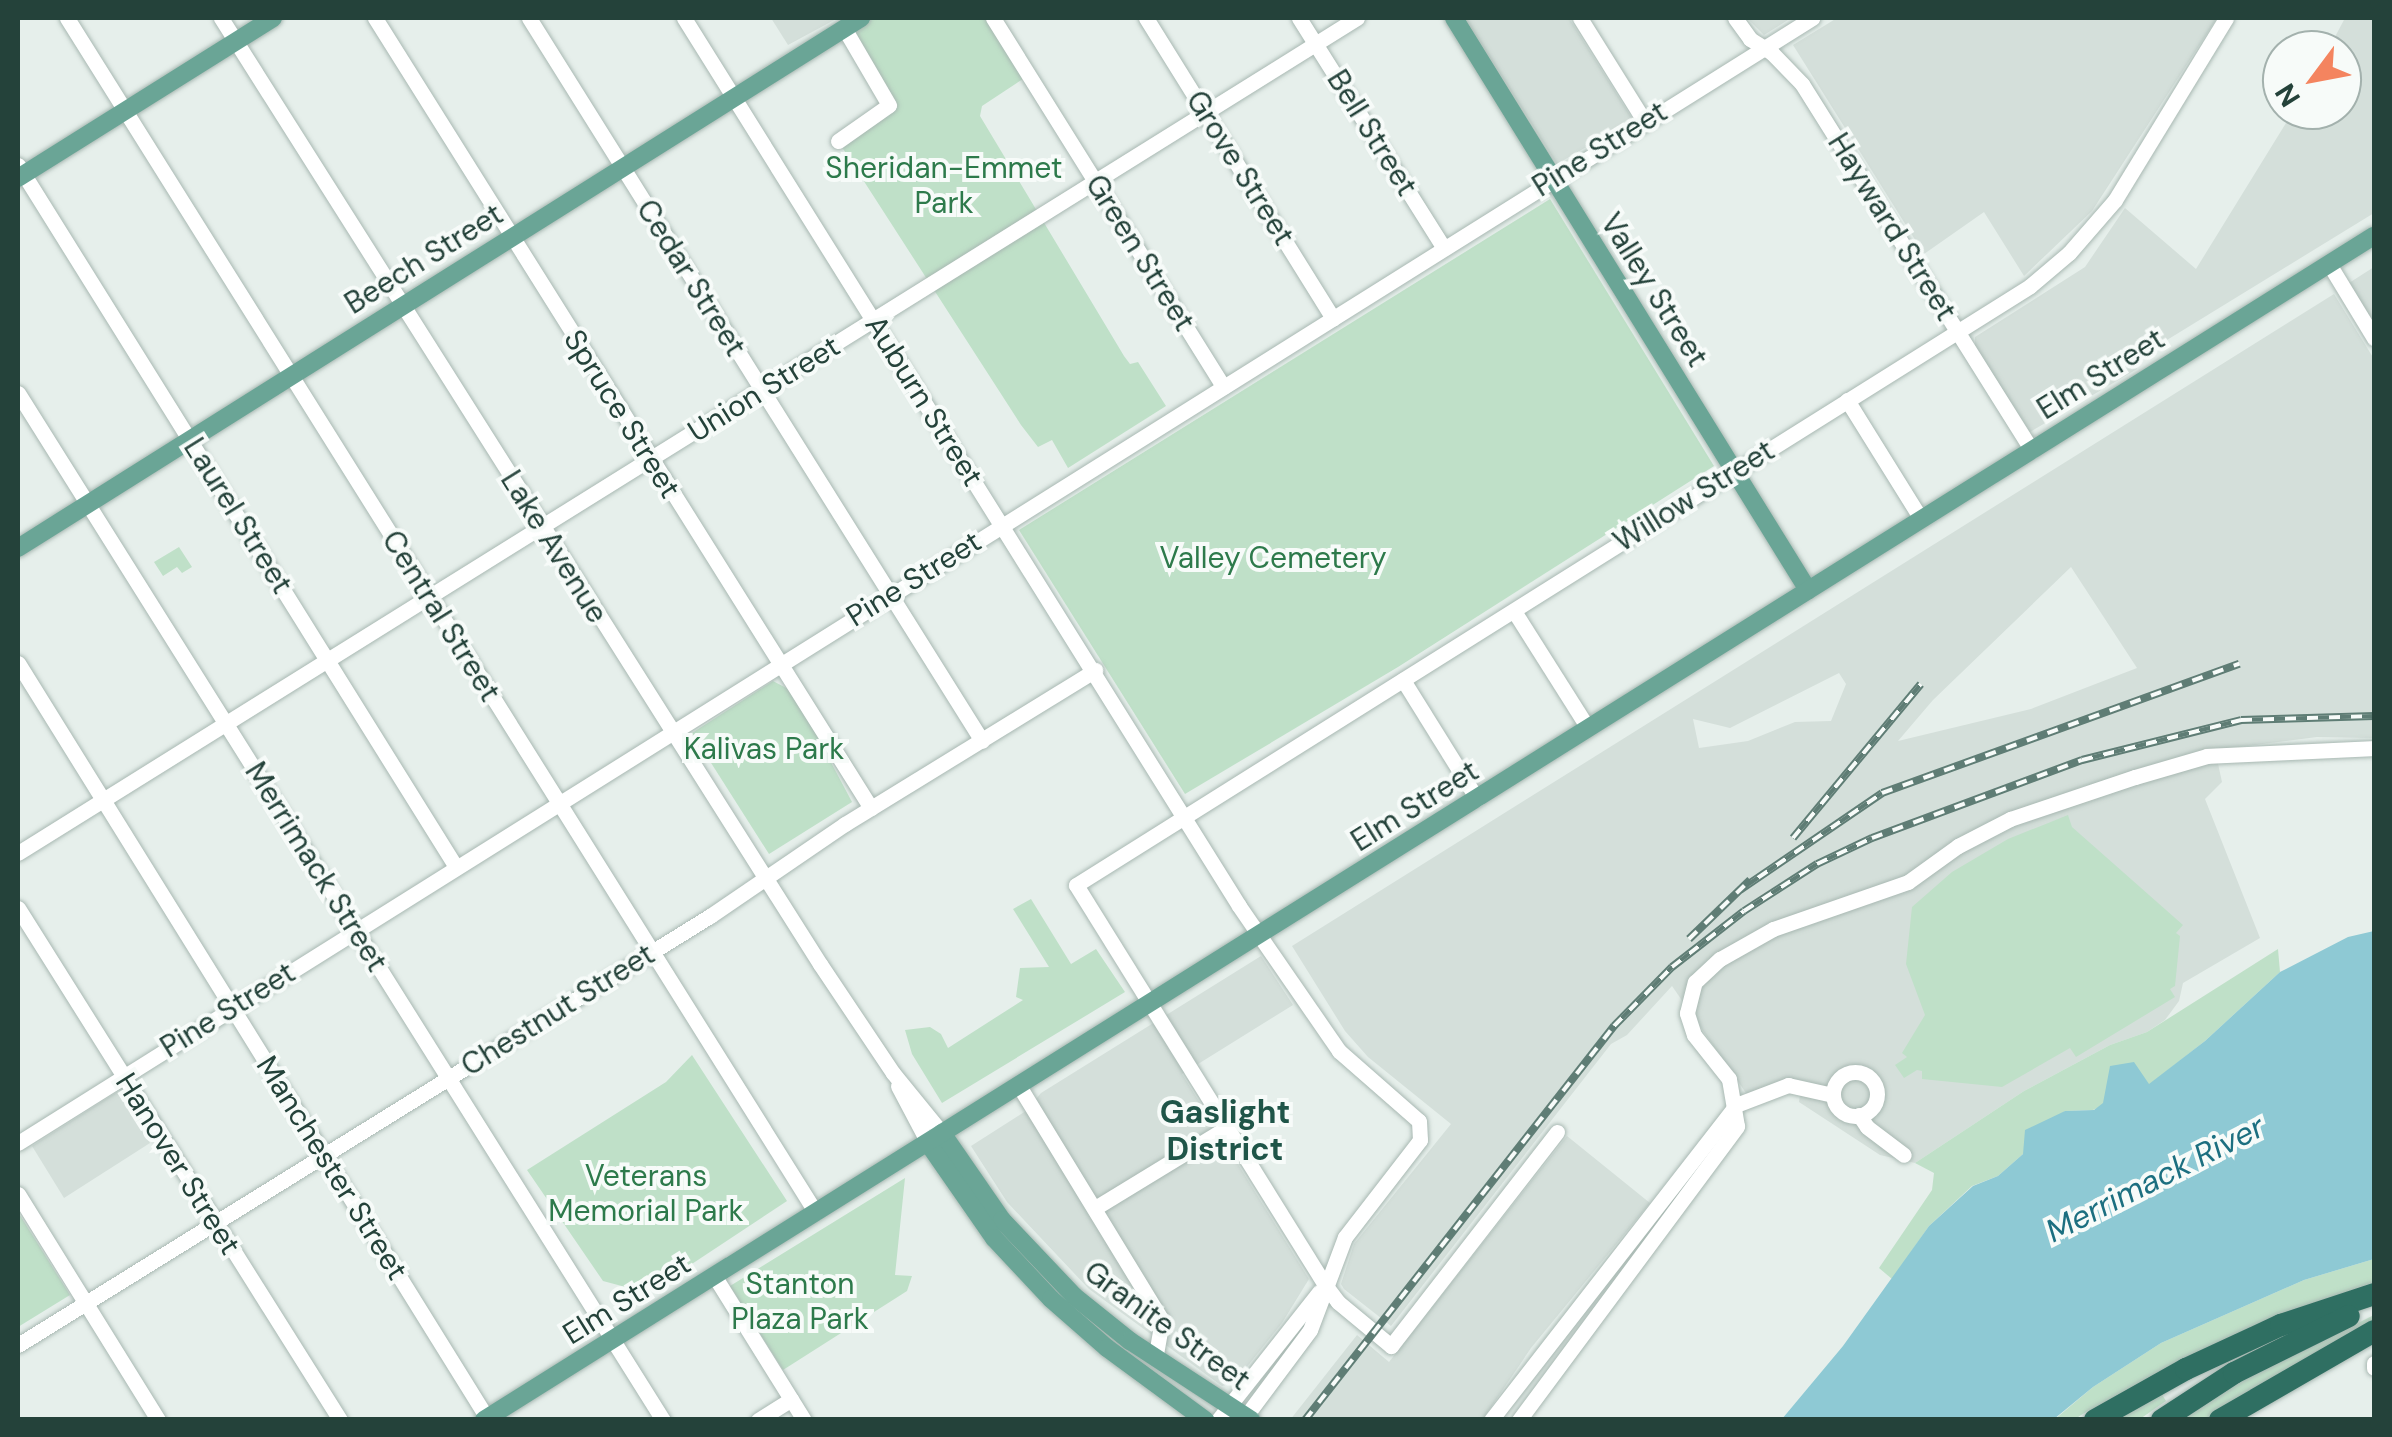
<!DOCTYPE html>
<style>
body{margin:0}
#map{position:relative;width:2392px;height:1437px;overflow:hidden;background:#e6efeb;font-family:"DM Sans",sans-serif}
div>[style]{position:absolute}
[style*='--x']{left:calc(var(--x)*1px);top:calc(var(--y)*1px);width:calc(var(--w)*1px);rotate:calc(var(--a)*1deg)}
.built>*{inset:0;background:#d4dfda}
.green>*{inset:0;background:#bfe0c8}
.water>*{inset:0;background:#8ec9d4}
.roads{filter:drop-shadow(0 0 2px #a8b8b2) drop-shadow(0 0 2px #a8b8b2)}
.minor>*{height:15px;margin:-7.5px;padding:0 7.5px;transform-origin:7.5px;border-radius:7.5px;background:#fff}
.minor>.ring{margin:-7.5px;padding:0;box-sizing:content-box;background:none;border:15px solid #fff;border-radius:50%}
.major>*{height:18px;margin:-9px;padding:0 9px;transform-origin:9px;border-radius:9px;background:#6aa596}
.highway>*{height:22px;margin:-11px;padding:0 11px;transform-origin:11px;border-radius:11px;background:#2f6f62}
.rail>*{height:8px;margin-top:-4px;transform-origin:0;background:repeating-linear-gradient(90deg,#f7fbf9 0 11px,#5f7d75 0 22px);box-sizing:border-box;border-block:2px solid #5f7d75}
span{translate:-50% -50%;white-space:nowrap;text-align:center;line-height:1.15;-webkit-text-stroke:8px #f7fbf9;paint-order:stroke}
.street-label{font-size:30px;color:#24423a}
.park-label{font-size:30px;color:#2d7a4b}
.neighbourhood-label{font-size:32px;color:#1f5548;font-weight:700}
.water-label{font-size:32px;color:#1c6f80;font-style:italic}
.frame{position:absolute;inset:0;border:20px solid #24423a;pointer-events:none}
.north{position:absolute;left:2262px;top:30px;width:100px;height:100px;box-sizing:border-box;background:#f7fbf9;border:2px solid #a3b1ad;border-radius:50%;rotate:238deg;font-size:28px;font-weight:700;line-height:40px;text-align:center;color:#24423a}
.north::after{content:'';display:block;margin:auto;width:35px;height:45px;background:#f4845f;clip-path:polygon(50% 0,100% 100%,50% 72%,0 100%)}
</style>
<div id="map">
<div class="built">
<i style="clip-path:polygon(771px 18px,838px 18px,788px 45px)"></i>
<i style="clip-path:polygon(1465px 18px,1569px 18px,1633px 120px,1557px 164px)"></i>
<i style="clip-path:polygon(1747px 18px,1791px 18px,1764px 35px)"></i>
<i style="clip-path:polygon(1837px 18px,2217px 18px,2092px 211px,2024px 276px,1984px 212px,1924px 254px,1793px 45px)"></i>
<i style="clip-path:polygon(2345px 18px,2374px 18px,2374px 213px,2149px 351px,2133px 363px,2137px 369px,2030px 432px,1975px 347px,1975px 337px,2085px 267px,2125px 208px,2196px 269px,2294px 110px,2342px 110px,2342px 50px,2328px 50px)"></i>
<i style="clip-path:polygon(2374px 267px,2374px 325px,2349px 283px)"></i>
<i style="clip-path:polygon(evenodd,2334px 294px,2374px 359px,2374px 738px,2317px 737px,2215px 750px,2222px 782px,2205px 799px,2260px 938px,2183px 983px,2179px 1001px,2165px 1020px,2147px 1032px,2110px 1045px,2024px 1091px,1915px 1163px,1880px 1155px,1799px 1102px,1800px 1095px,1787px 1091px,1755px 1106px,1672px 986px,1627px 1035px,1611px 1044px,1391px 1326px,1344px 1289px,1341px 1284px,1354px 1244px,1451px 1124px,1368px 1057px,1345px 1031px,1292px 946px,2334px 294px,2071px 567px,2137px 668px,2031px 709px,1898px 741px,1933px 700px,2071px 567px,2334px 294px,1839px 673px,1846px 684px,1831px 721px,1795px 722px,1748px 741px,1699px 748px,1693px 719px,1730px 728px,1839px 673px)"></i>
<i style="clip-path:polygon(1261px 956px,1293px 1005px,1182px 1074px,1309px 1279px,1282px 1323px,1234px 1383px,1222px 1386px,1089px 1289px,1007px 1202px,971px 1146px,1026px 1111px,1041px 1093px)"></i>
<i style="clip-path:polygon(117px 1092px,150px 1143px,64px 1198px,32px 1146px)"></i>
<i style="clip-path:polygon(1567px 1136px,1650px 1203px,1531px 1348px,1483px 1419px,1290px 1420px,1357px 1335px,1389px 1362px)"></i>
</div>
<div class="green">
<i style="clip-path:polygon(861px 18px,993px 18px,1029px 75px,982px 106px,980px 116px,1124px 356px,1130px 364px,1138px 362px,1166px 406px,1068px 468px,1052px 440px,1038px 447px,1021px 425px,838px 141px,886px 110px,844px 28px)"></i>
<i style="clip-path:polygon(1550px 199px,1714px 466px,1398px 667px,1185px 794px,1019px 530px)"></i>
<i style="clip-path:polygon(179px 547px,192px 567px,182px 573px,177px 567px,163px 576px,154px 562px)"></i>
<i style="clip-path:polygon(773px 681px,790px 690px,799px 702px,852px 802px,769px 854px,692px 733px)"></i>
<i style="clip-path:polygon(2068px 815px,2072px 827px,2183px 925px,2176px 933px,2180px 936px,2175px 986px,2170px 989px,2175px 997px,2076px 1057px,2070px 1048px,2002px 1087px,1922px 1079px,1922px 1071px,1917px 1070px,1904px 1078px,1895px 1065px,1907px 1057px,1902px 1053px,1925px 1015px,1906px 964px,1912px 907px,1952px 872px,2008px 839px)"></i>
<i style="clip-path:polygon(1031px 899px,1071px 964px,1096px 949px,1125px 992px,942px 1103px,912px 1054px,905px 1030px,930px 1027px,941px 1034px,948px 1048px,1023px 1000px,1016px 997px,1020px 968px,1049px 967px,1013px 909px)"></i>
<i style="clip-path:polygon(2278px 949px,2280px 972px,2205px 1041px,2149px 1085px,2093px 1110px,2065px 1111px,2023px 1154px,1998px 1176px,1972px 1186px,1929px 1226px,1892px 1279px,1879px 1268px,1932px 1190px,1934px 1173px,1915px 1163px,2024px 1091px,2110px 1045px,2147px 1032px)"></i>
<i style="clip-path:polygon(692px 1055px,787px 1201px,648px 1293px,603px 1281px,527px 1170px,666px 1082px)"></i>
<i style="clip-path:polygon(905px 1178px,895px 1275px,912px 1276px,907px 1291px,783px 1370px,730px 1286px)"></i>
<i style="clip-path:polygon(18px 1212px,70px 1295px,18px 1327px)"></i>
<i style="clip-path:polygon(2374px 1259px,2374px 1282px,2313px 1304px,2091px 1413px,2089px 1410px,2075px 1419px,2054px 1420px,2093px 1387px,2161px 1343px,2304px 1280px)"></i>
<i style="clip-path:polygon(2374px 1315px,2374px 1323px,2209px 1419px,2181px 1420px,2234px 1385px)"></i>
<i style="clip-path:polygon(2161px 1393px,2166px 1401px,2140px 1419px,2114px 1420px)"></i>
</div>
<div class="water">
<i style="clip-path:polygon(2374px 931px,2374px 1259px,2304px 1280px,2161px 1343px,2093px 1387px,2054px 1419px,1782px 1419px,1843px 1346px,1929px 1226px,1973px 1186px,1998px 1176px,2023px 1154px,2025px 1130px,2065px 1111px,2094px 1110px,2103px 1103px,2110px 1066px,2134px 1062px,2149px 1084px,2205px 1041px,2280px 972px,2348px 937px)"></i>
</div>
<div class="roads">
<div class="minor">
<i style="--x:67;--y:18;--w:1410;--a:57.92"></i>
<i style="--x:221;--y:18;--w:1120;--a:57.66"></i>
<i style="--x:820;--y:964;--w:131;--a:56.2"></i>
<i style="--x:893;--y:1073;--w:77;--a:50.8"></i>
<i style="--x:375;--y:18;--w:933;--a:57.88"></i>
<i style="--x:529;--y:18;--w:853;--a:57.93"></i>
<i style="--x:684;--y:18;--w:1047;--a:57.99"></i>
<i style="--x:1239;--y:906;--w:176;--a:55.4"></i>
<i style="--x:1339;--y:1051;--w:106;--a:41.2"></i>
<i style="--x:1419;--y:1121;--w:19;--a:87"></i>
<i style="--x:1420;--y:1140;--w:123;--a:127.7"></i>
<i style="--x:1345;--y:1237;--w:99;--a:110.6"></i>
<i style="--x:1310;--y:1330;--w:112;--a:126.7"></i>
<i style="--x:993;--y:18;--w:435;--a:58"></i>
<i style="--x:1146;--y:18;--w:354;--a:58.1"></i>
<i style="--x:1299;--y:18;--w:272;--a:57.8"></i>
<i style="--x:1580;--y:18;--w:123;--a:58"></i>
<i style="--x:1735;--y:18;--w:26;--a:54"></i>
<i style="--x:1750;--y:39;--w:26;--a:32"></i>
<i style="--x:1772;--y:53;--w:43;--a:45.9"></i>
<i style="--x:1802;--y:84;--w:433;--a:57.9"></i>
<i style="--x:838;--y:141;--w:62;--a:-35.2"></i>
<i style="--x:889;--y:105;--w:89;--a:-120.3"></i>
<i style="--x:18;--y:165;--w:827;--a:58.04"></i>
<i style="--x:2329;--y:264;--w:87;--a:58.7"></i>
<i style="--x:18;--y:393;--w:1213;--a:57.87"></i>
<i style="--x:1847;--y:400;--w:140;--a:58.1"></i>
<i style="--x:1514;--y:611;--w:138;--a:57.7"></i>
<i style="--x:18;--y:663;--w:889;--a:58.15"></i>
<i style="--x:1403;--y:680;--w:140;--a:58.1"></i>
<i style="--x:18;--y:853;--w:1578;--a:-31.95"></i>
<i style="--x:18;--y:908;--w:605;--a:57.83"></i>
<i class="ring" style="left:1833px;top:1072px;width:29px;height:29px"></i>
<i style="--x:898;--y:1086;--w:64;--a:62.2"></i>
<i style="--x:1019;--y:1086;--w:274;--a:58.6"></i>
<i style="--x:1162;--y:1320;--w:35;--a:100"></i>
<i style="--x:1736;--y:1105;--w:56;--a:-21"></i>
<i style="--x:1788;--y:1085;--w:46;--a:12.5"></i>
<i style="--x:1859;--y:1115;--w:14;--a:56"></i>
<i style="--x:1867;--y:1127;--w:46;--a:37.1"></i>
<i style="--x:1557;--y:1132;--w:271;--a:127.8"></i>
<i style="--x:1391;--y:1346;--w:69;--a:-140.3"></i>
<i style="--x:1338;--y:1302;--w:21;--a:-127"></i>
<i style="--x:1325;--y:1285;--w:471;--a:-121.9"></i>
<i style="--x:1076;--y:885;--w:1126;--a:-32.12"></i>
<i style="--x:2030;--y:286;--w:51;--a:-40.2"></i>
<i style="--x:2069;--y:253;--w:70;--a:-49"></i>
<i style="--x:2115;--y:200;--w:213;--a:-58.6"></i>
<i style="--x:18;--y:1143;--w:2118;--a:-32.09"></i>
<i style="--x:18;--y:1194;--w:266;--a:58.2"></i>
<i style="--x:1095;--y:1208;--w:153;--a:-31.4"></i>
<i style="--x:715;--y:1277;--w:168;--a:58.1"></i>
<i style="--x:18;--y:1345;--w:814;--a:-31.8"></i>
<i style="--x:710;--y:916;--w:163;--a:-34.3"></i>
<i style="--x:845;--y:824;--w:294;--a:-31.6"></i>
<i style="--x:2374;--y:1363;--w:5;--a:90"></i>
<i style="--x:758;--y:1420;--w:39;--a:-32"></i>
<i style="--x:1218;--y:1420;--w:163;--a:-51.7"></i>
<i style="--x:1491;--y:1420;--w:399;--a:-52.1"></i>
<i style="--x:1519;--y:1420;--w:366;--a:-53.4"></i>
<i style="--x:1737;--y:1126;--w:48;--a:-99.7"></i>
<i style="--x:1729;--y:1079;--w:56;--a:-128.5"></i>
<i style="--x:1694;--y:1035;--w:23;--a:-108"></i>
<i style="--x:1687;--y:1013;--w:32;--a:-76"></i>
<i style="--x:1695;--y:982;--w:34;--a:-43"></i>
<i style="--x:1720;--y:959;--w:61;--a:-29.5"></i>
<i style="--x:1773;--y:929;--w:143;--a:-19.2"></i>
<i style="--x:1908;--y:882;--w:62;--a:-35.8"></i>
<i style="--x:1958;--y:846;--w:59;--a:-27.4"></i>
<i style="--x:2010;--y:819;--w:132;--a:-18.6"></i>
<i style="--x:2135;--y:777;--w:75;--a:-16.3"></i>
<i style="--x:2207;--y:756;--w:167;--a:-2.7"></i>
</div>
<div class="major">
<i style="--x:1454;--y:18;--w:673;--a:58.25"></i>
<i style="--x:18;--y:178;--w:301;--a:-32.1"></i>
<i style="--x:18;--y:548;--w:996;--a:-32.16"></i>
<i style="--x:942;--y:1133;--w:106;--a:55.4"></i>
<i style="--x:1002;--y:1220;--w:105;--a:46.5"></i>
<i style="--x:1074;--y:1296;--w:72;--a:38.8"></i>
<i style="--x:1130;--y:1341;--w:145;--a:33.1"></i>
<i style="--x:928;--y:1143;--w:116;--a:55.2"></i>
<i style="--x:994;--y:1238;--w:83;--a:46.9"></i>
<i style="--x:1051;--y:1299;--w:74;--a:41.2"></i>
<i style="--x:1107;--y:1348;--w:122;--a:36.3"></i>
<i style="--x:484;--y:1420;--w:2230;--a:-32.07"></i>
</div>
<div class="highway">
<i style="--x:2095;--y:1420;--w:104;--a:-29.3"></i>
<i style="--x:2186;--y:1369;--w:105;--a:-24.9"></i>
<i style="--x:2281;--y:1325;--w:98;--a:-18.4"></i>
<i style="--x:2162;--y:1420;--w:86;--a:-33.1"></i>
<i style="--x:2234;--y:1373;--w:128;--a:-26.4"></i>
<i style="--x:2220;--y:1420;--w:178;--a:-30"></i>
</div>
</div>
<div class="rail">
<i style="--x:1793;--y:838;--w:200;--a:-50.3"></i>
<i style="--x:1740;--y:890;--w:172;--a:-34.3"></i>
<i style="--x:1882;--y:793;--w:380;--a:-19.9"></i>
<i style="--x:1689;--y:939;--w:85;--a:-44"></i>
<i style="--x:1305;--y:1420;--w:501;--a:-51.89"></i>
<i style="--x:1614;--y:1026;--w:83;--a:-45.5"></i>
<i style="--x:1672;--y:967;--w:91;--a:-37.9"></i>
<i style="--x:1744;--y:911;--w:87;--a:-32.8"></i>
<i style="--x:1817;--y:864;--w:61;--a:-25.3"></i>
<i style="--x:1872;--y:838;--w:224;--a:-20.4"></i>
<i style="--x:2082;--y:760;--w:164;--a:-14.1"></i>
<i style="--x:2241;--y:720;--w:133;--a:-1.7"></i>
</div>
<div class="street-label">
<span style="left:1372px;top:133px;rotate:58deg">Bell Street</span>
<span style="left:1600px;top:149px;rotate:-32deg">Pine Street</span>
<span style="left:1240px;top:168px;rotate:58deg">Grove Street</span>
<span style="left:1892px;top:227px;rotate:58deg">Hayward Street</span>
<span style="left:1140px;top:253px;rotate:58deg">Green Street</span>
<span style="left:424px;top:259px;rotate:-32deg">Beech Street</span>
<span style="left:691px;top:278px;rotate:58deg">Cedar Street</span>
<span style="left:1654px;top:290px;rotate:58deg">Valley Street</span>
<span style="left:2101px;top:374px;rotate:-32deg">Elm Street</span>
<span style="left:764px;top:389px;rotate:-32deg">Union Street</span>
<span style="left:924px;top:401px;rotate:58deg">Auburn Street</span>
<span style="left:622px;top:414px;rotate:58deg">Spruce Street</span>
<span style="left:1694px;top:496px;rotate:-32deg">Willow Street</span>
<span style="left:238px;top:516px;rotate:58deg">Laurel Street</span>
<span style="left:554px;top:547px;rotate:58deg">Lake Avenue</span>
<span style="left:914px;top:579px;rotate:-32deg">Pine Street</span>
<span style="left:441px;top:616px;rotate:58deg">Central Street</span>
<span style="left:1415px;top:806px;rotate:-32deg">Elm Street</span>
<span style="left:316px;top:867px;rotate:58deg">Merrimack Street</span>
<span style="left:228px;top:1010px;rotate:-32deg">Pine Street</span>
<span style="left:558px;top:1010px;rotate:-32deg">Chestnut Street</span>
<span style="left:178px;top:1164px;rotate:58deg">Hanover Street</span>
<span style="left:332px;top:1168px;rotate:58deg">Manchester Street</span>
<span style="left:627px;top:1299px;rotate:-32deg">Elm Street</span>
<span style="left:1167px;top:1326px;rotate:36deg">Granite Street</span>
</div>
<div class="park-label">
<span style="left:944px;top:185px">Sheridan-Emmet<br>Park</span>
<span style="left:1273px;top:558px">Valley Cemetery</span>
<span style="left:764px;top:749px">Kalivas Park</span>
<span style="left:646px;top:1193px">Veterans<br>Memorial Park</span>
<span style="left:800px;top:1301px">Stanton<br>Plaza Park</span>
</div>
<div class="neighbourhood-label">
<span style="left:1225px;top:1131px">Gaslight<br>District</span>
</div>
<div class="water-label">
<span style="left:2155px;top:1179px;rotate:-27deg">Merrimack River</span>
</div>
<div class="frame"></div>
<div class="north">N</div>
</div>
